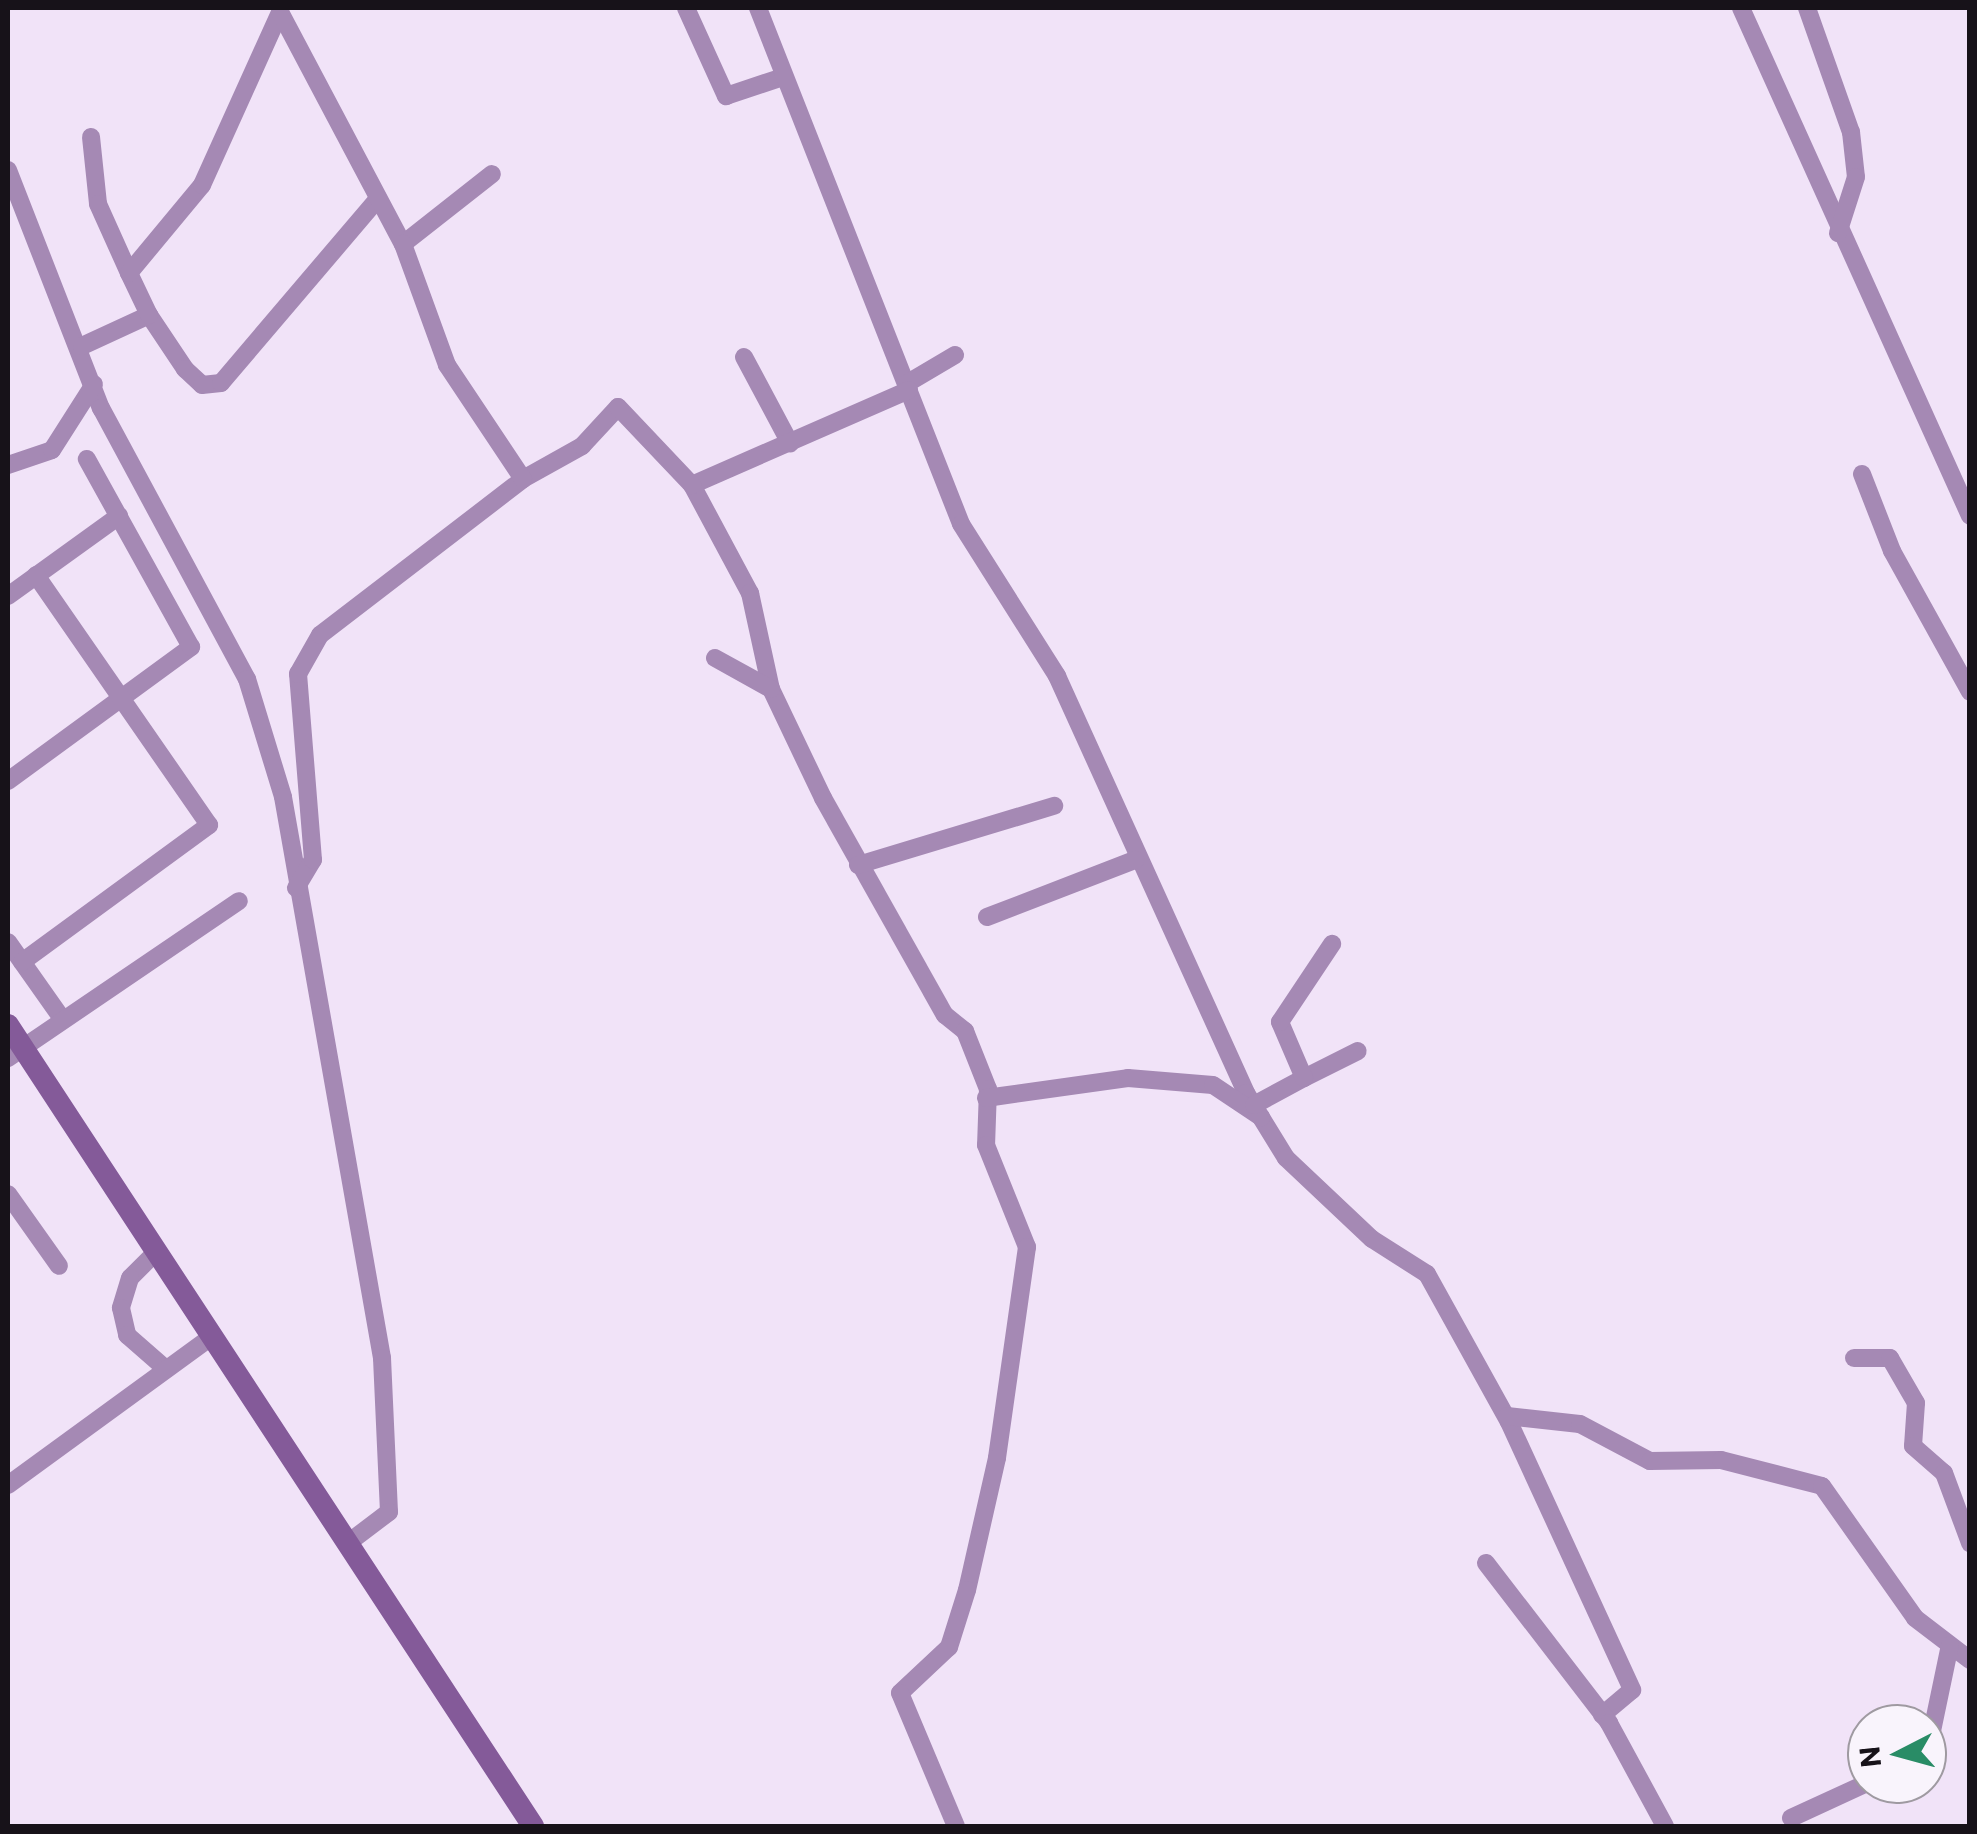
<!DOCTYPE html>
<style>
body{margin:0}
#map{position:relative;width:1977px;height:1834px;overflow:hidden;background:#f1e3f8;font-family:Commissioner,sans-serif}
div>[style]{position:absolute}
[style*='--x']{left:calc(var(--x)*1px);top:calc(var(--y)*1px);width:calc(var(--w)*1px);rotate:calc(var(--a)*1deg)}
.street>*{height:18px;margin:-9px;padding:0 9px;transform-origin:9px;border-radius:9px;background:#a589b4}
.secondary>*{height:22px;margin:-11px;padding:0 11px;transform-origin:11px;border-radius:11px;background:#845a99}
span{translate:-50% -50%;white-space:nowrap;text-align:center;line-height:1.15;-webkit-text-stroke:8px #f9f4fc;paint-order:stroke}
.frame{position:absolute;inset:0;border:10px solid #171219;pointer-events:none}
.north{position:absolute;left:1847px;top:1704px;width:100px;height:100px;box-sizing:border-box;background:#f9f4fc;border:2px solid #9f9aa1;border-radius:50%;rotate:264deg;font-size:28px;font-weight:700;line-height:40px;text-align:center;color:#171219}
.north::after{content:'';display:block;margin:auto;width:35px;height:45px;background:#298c66;clip-path:polygon(50% 0,100% 100%,50% 72%,0 100%)}
</style>
<div id="map">
<div class="street">
<i style="--x:686;--y:8;--w:97;--a:65.6"></i>
<i style="--x:726;--y:96;--w:57;--a:-18.4"></i>
<i style="--x:758;--y:8;--w:554;--a:68.52"></i>
<i style="--x:961;--y:524;--w:180;--a:57.7"></i>
<i style="--x:1057;--y:676;--w:458;--a:65.6"></i>
<i style="--x:1246;--y:1093;--w:76;--a:58.4"></i>
<i style="--x:1286;--y:1158;--w:118;--a:43.3"></i>
<i style="--x:1372;--y:1239;--w:65;--a:32.5"></i>
<i style="--x:1427;--y:1274;--w:169;--a:61"></i>
<i style="--x:1509;--y:1422;--w:295;--a:65.3"></i>
<i style="--x:1632;--y:1690;--w:39;--a:140"></i>
<i style="--x:1741;--y:8;--w:557;--a:65.73"></i>
<i style="--x:1807;--y:8;--w:132;--a:70.5"></i>
<i style="--x:1851;--y:132;--w:45;--a:83.7"></i>
<i style="--x:1856;--y:177;--w:59;--a:107.8"></i>
<i style="--x:91;--y:137;--w:67;--a:84"></i>
<i style="--x:98;--y:204;--w:76;--a:65.8"></i>
<i style="--x:8;--y:170;--w:256;--a:68.7"></i>
<i style="--x:101;--y:408;--w:308;--a:61.7"></i>
<i style="--x:247;--y:679;--w:123;--a:73"></i>
<i style="--x:283;--y:797;--w:570;--a:79.99"></i>
<i style="--x:382;--y:1358;--w:154;--a:87.4"></i>
<i style="--x:389;--y:1512;--w:51;--a:142.9"></i>
<i style="--x:149;--y:315;--w:65;--a:56.3"></i>
<i style="--x:185;--y:369;--w:23;--a:43"></i>
<i style="--x:202;--y:385;--w:19;--a:-6"></i>
<i style="--x:221;--y:383;--w:239;--a:-49.6"></i>
<i style="--x:82;--y:346;--w:74;--a:-24.8"></i>
<i style="--x:149;--y:315;--w:47;--a:-115.5"></i>
<i style="--x:129;--y:273;--w:114;--a:-50.3"></i>
<i style="--x:202;--y:185;--w:190;--a:-65.7"></i>
<i style="--x:280;--y:12;--w:263;--a:62.1"></i>
<i style="--x:403;--y:244;--w:113;--a:-38.2"></i>
<i style="--x:744;--y:357;--w:98;--a:61.9"></i>
<i style="--x:906;--y:384;--w:57;--a:-30.6"></i>
<i style="--x:909;--y:390;--w:237;--a:156.4"></i>
<i style="--x:692;--y:485;--w:123;--a:61.8"></i>
<i style="--x:750;--y:593;--w:98;--a:77.7"></i>
<i style="--x:771;--y:689;--w:121;--a:64.5"></i>
<i style="--x:823;--y:798;--w:249;--a:60.7"></i>
<i style="--x:945;--y:1015;--w:26;--a:39"></i>
<i style="--x:965;--y:1031;--w:62;--a:68.4"></i>
<i style="--x:988;--y:1089;--w:56;--a:92"></i>
<i style="--x:986;--y:1145;--w:110;--a:68.1"></i>
<i style="--x:1027;--y:1247;--w:213;--a:98.1"></i>
<i style="--x:997;--y:1458;--w:135;--a:102.8"></i>
<i style="--x:967;--y:1590;--w:60;--a:107.5"></i>
<i style="--x:949;--y:1647;--w:67;--a:136.8"></i>
<i style="--x:900;--y:1693;--w:144;--a:67.2"></i>
<i style="--x:8;--y:465;--w:46;--a:-18.8"></i>
<i style="--x:52;--y:450;--w:78;--a:-57.5"></i>
<i style="--x:1862;--y:474;--w:83;--a:68.7"></i>
<i style="--x:1892;--y:551;--w:161;--a:61"></i>
<i style="--x:523;--y:479;--w:68;--a:-29.2"></i>
<i style="--x:582;--y:446;--w:53;--a:-47.3"></i>
<i style="--x:618;--y:407;--w:108;--a:46.5"></i>
<i style="--x:8;--y:596;--w:137;--a:-35.8"></i>
<i style="--x:715;--y:658;--w:64;--a:29"></i>
<i style="--x:8;--y:781;--w:227;--a:-36.2"></i>
<i style="--x:191;--y:647;--w:215;--a:-119"></i>
<i style="--x:858;--y:865;--w:205;--a:-16.8"></i>
<i style="--x:296;--y:888;--w:33;--a:-59"></i>
<i style="--x:313;--y:860;--w:187;--a:-94.6"></i>
<i style="--x:298;--y:674;--w:45;--a:-60.6"></i>
<i style="--x:320;--y:635;--w:256;--a:-37.5"></i>
<i style="--x:523;--y:479;--w:137;--a:-123.7"></i>
<i style="--x:447;--y:365;--w:129;--a:-110"></i>
<i style="--x:987;--y:917;--w:159;--a:-21.1"></i>
<i style="--x:8;--y:942;--w:95;--a:54.8"></i>
<i style="--x:22;--y:962;--w:232;--a:-36.2"></i>
<i style="--x:209;--y:825;--w:304;--a:-124.7"></i>
<i style="--x:8;--y:1058;--w:279;--a:-34.2"></i>
<i style="--x:1304;--y:1078;--w:60;--a:-26.6"></i>
<i style="--x:986;--y:1098;--w:143;--a:-8"></i>
<i style="--x:1128;--y:1078;--w:85;--a:4.7"></i>
<i style="--x:1213;--y:1085;--w:58;--a:33.7"></i>
<i style="--x:1254;--y:1105;--w:57;--a:-28.4"></i>
<i style="--x:1304;--y:1078;--w:61;--a:-113.2"></i>
<i style="--x:1280;--y:1022;--w:94;--a:-56.3"></i>
<i style="--x:8;--y:1194;--w:88;--a:54.7"></i>
<i style="--x:157;--y:1251;--w:38;--a:135"></i>
<i style="--x:130;--y:1278;--w:31;--a:107"></i>
<i style="--x:121;--y:1308;--w:28;--a:77"></i>
<i style="--x:127;--y:1335;--w:52;--a:41.1"></i>
<i style="--x:1854;--y:1358;--w:36;--a:0"></i>
<i style="--x:1890;--y:1358;--w:52;--a:60"></i>
<i style="--x:1916;--y:1403;--w:43;--a:94"></i>
<i style="--x:1913;--y:1446;--w:41;--a:41.1"></i>
<i style="--x:1944;--y:1473;--w:75;--a:69.6"></i>
<i style="--x:1507;--y:1416;--w:73;--a:6.3"></i>
<i style="--x:1580;--y:1424;--w:79;--a:27.9"></i>
<i style="--x:1650;--y:1461;--w:71;--a:-0.8"></i>
<i style="--x:1721;--y:1460;--w:104;--a:14.4"></i>
<i style="--x:1822;--y:1486;--w:161;--a:54.8"></i>
<i style="--x:1915;--y:1618;--w:69;--a:37.4"></i>
<i style="--x:8;--y:1485;--w:253;--a:-36.1"></i>
<i style="--x:1486;--y:1563;--w:202;--a:52.4"></i>
<i style="--x:1609;--y:1723;--w:117;--a:61.5"></i>
<i style="--x:1927;--y:1755;--w:112;--a:-78.2"></i>
<i style="--x:1791;--y:1818;--w:84;--a:-24.7"></i>
</div>
<div class="secondary">
<i style="--x:8;--y:1025;--w:958;--a:56.76"></i>
</div>
<div class="frame"></div>
<div class="north">N</div>
</div>
